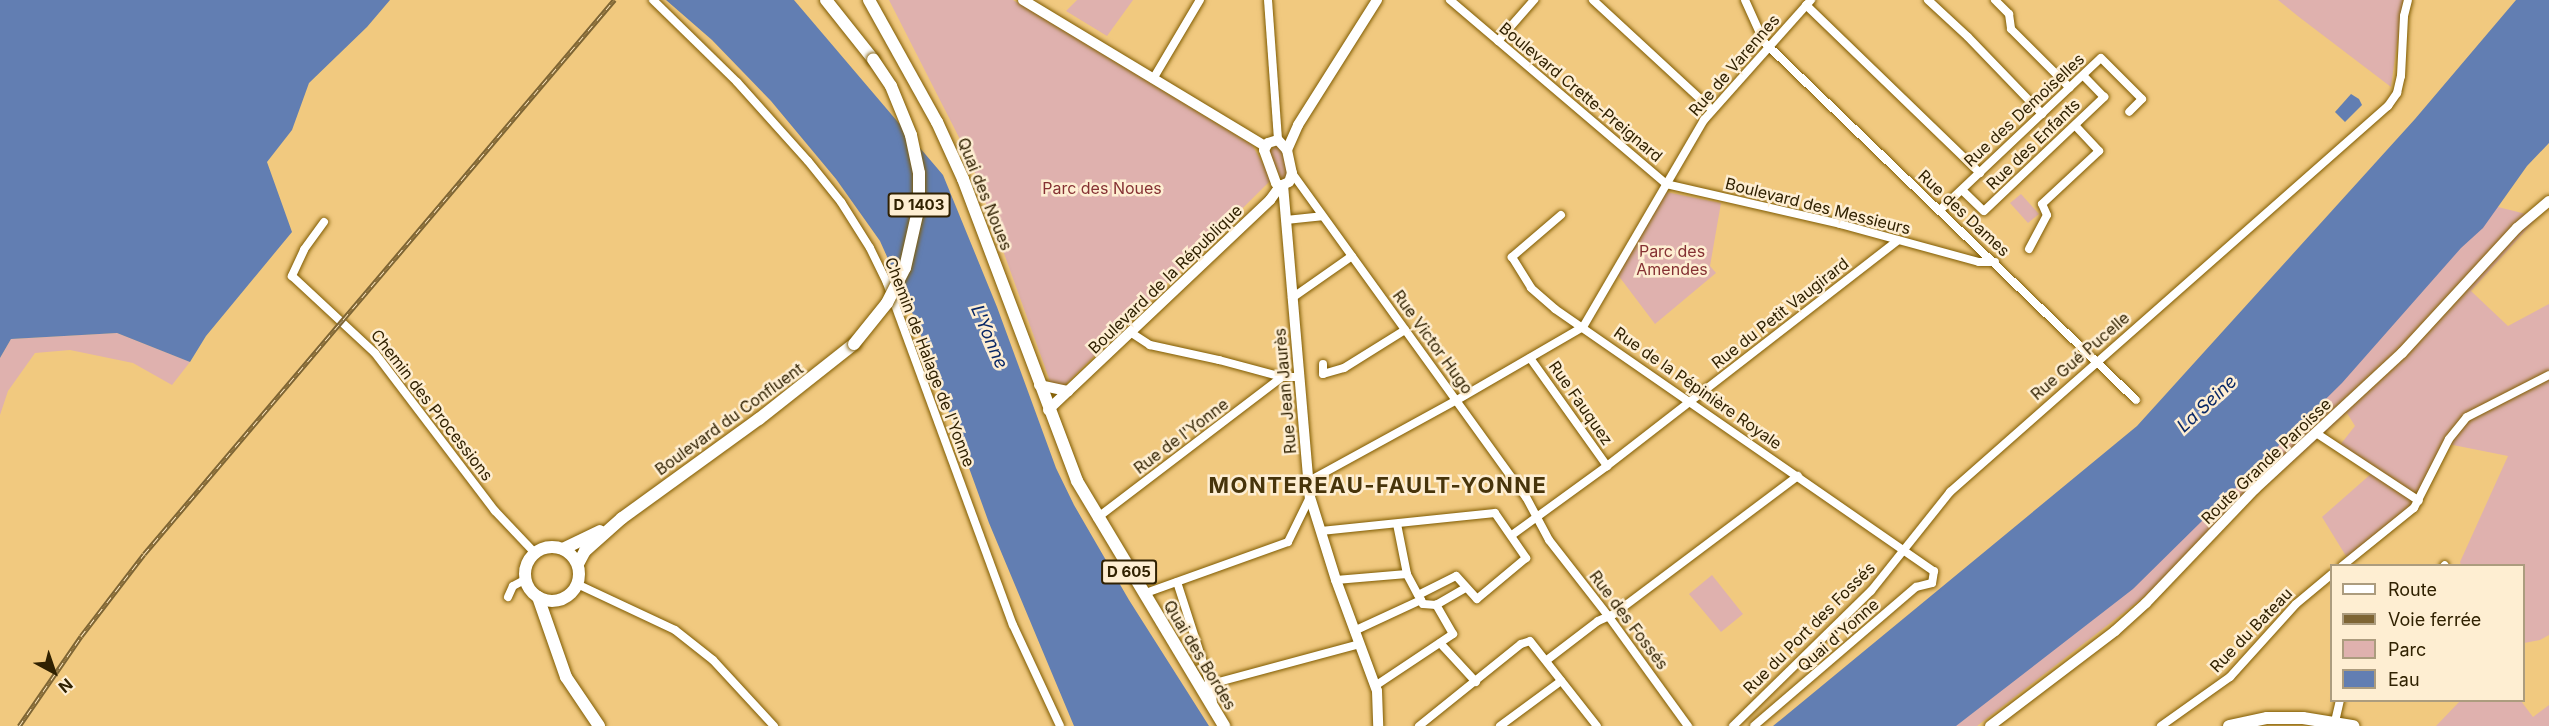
<!DOCTYPE html>
<meta charset="utf-8">
<style>
body{margin:0}
#map{position:relative;width:2549px;height:726px;overflow:hidden;background:#f1c97f;font-family:Inter,sans-serif}
div>[style]{position:absolute}
[style*='--x']{left:calc(var(--x)*1px);top:calc(var(--y)*1px);width:calc(var(--w)*1px);rotate:calc(var(--a)*1deg)}
.green>*{inset:0;background:#dfb1ae}
.water>*{inset:0;background:#627eb2}
.roads{filter:drop-shadow(0 0 2px #7f5b00) drop-shadow(0 0 2px #7f5b00)}
.minor>*{height:8px;margin:-4px;padding:0 4px;transform-origin:4px;border-radius:4px;background:#fff}
.tertiary>*{height:10px;margin:-5px;padding:0 5px;transform-origin:5px;border-radius:5px;background:#fff}
.secondary>*{height:10px;margin:-5px;padding:0 5px;transform-origin:5px;border-radius:5px;background:#fff}
.primary>*{height:12px;margin:-6px;padding:0 6px;transform-origin:6px;border-radius:6px;background:#fff}
.primary>.ring{margin:-6px;padding:0;box-sizing:content-box;background:none;border:12px solid #fff;border-radius:50%}
.rail>*{height:4.5px;margin-top:-2.25px;transform-origin:0;background:repeating-linear-gradient(90deg,#feeed2 0 7px,#7e6534 0 14px);box-sizing:border-box;border-block:2px solid #7e6534}
.bridges{filter:drop-shadow(0 0 2px #7f5b00) drop-shadow(0 0 2px #7f5b00)}
.primary-bridge>*{height:12px;margin:-6px;padding:0 6px;transform-origin:6px;border-radius:6px;background:#fff}
span{translate:-50% -50%;white-space:nowrap;text-align:center;line-height:1.15;-webkit-text-stroke:5px #feeed2;paint-order:stroke}
.shield-label span{padding:2px 4px;background:#feeed2;border:2px solid;border-radius:4px;-webkit-text-stroke-width:0}
.shield-label{font-size:15px;color:#302101;font-weight:700}
.street-label{font-size:16px;color:#302101}
.park-label{font-size:16px;color:#853133}
.water-label{font-size:18px;color:#092866;font-style:italic}
.district-label{font-size:22px;color:#47340b;font-weight:700;letter-spacing:1.5px}
.legend{position:absolute;left:2330px;top:564px;width:195px;height:138px;box-sizing:border-box;background:#feeed2;border:2px solid #ac9c7e;margin:0;padding:8px 10px;list-style:none;font-size:18px;color:#302101}
.legend li{display:flex;align-items:center;gap:12px;height:30px}
.legend b{width:30px;border:2px solid #ac9c7e}
.north{position:absolute;left:24px;top:642px;width:60px;height:60px;-webkit-text-stroke:4px #feeed2;paint-order:stroke;rotate:140deg;font-size:16px;font-weight:700;line-height:24px;text-align:center;color:#302101}
.north::after{content:'';display:block;margin:auto;width:21px;height:27px;background:#302101;clip-path:polygon(50% 0,100% 100%,50% 72%,0 100%)}
</style>
<div id="map">
<div class="green">
<i style="clip-path:polygon(889px 0,1013px 0,1252px 145px,1272px 179px,1055px 395px,970px 159px)"></i>
<i style="clip-path:polygon(1077px 0,1133px 0,1107px 36px,1066px 11px)"></i>
<i style="clip-path:polygon(2278px 0,2403px 0,2391px 87px,2299px 17px)"></i>
<i style="clip-path:polygon(1275px 145px,1280px 146px,1288px 171px,1287px 178px,1282px 180px,1269px 153px)"></i>
<i style="clip-path:polygon(1666px 192px,1721px 203px,1710px 266px,1716px 273px,1655px 324px,1618px 275px)"></i>
<i style="clip-path:polygon(2021px 194px,2039px 214px,2028px 223px,2010px 203px)"></i>
<i style="clip-path:polygon(2494px 206px,2538px 217px,2471px 291px,2508px 326px,2549px 304px,2549px 635px,2540px 640px,2524px 643px,2524px 566px,2461px 565px,2460px 562px,2508px 456px,2448px 444px,2420px 502px,2349px 561px,2322px 517px,2372px 473px,2340px 445px,2355px 426px,2347px 413px,2140px 600px,1977px 726px,1950px 726px)"></i>
<i style="clip-path:polygon(117px 333px,190px 362px,172px 385px,133px 363px,70px 350px,35px 353px,8px 391px,0 415px,0 358px,11px 339px)"></i>
<i style="clip-path:polygon(1712px 575px,1743px 614px,1721px 632px,1689px 594px)"></i>
<i style="clip-path:polygon(2461px 700px,2521px 701px,2533px 717px,2549px 705px,2549px 726px,2436px 726px)"></i>
</div>
<div class="water">
<i style="clip-path:polygon(0 0,390px 0,367px 27px,309px 83px,292px 130px,267px 162px,292px 232px,206px 336px,190px 362px,117px 333px,11px 339px,0 358px)"></i>
<i style="clip-path:polygon(666px 0,794px 0,943px 175px,997px 307px,1056px 468px,1074px 505px,1129px 600px,1209px 726px,1074px 726px,989px 523px,915px 319px,880px 241px,836px 179px,771px 101px,712px 40px)"></i>
<i style="clip-path:polygon(2516px 0,2549px 0,2549px 143px,2527px 166px,2483px 228px,2461px 248px,2342px 383px,2133px 589px,1956px 726px,1773px 726px,2137px 426px,2415px 119px)"></i>
<i style="clip-path:polygon(2351px 94px,2359px 99px,2362px 105px,2345px 122px,2335px 112px)"></i>
</div>
<div class="roads">
<div class="minor">
<i style="--x:653;--y:0;--w:117;--a:44.3"></i>
<i style="--x:737;--y:82;--w:106;--a:48.1"></i>
<i style="--x:808;--y:161;--w:53;--a:51.2"></i>
<i style="--x:841;--y:202;--w:54;--a:57.8"></i>
<i style="--x:870;--y:248;--w:39;--a:64"></i>
<i style="--x:887;--y:283;--w:364;--a:69.8"></i>
<i style="--x:1013;--y:625;--w:111;--a:65"></i>
<i style="--x:1268;--y:0;--w:140;--a:85.9"></i>
<i style="--x:1450;--y:0;--w:284;--a:40.4"></i>
<i style="--x:1593;--y:0;--w:162;--a:42.7"></i>
<i style="--x:1745;--y:0;--w:46;--a:65.7"></i>
<i style="--x:1764;--y:42;--w:516;--a:43.9"></i>
<i style="--x:1928;--y:0;--w:54;--a:42.8"></i>
<i style="--x:1968;--y:37;--w:107;--a:46.1"></i>
<i style="--x:1995;--y:0;--w:20;--a:45"></i>
<i style="--x:2009;--y:14;--w:15;--a:82"></i>
<i style="--x:2011;--y:29;--w:83;--a:45"></i>
<i style="--x:1806;--y:5;--w:242;--a:44"></i>
<i style="--x:1498;--y:41;--w:55;--a:-48.7"></i>
<i style="--x:1153;--y:79;--w:92;--a:-59.3"></i>
<i style="--x:1292;--y:173;--w:400;--a:54.2"></i>
<i style="--x:1526;--y:497;--w:49;--a:61.9"></i>
<i style="--x:1549;--y:540;--w:98;--a:52.1"></i>
<i style="--x:1609;--y:617;--w:135;--a:54.1"></i>
<i style="--x:1666;--y:184;--w:179;--a:12.9"></i>
<i style="--x:1840;--y:224;--w:144;--a:15.3"></i>
<i style="--x:1979;--y:262;--w:16;--a:0"></i>
<i style="--x:1962;--y:190;--w:30;--a:44"></i>
<i style="--x:1984;--y:211;--w:166;--a:-43.5"></i>
<i style="--x:2104;--y:97;--w:30;--a:-134"></i>
<i style="--x:1940;--y:210;--w:221;--a:-43.4"></i>
<i style="--x:2101;--y:58;--w:58;--a:45"></i>
<i style="--x:2142;--y:99;--w:18;--a:135"></i>
<i style="--x:1561;--y:215;--w:65;--a:139.4"></i>
<i style="--x:1512;--y:257;--w:36;--a:58"></i>
<i style="--x:1531;--y:288;--w:32;--a:41"></i>
<i style="--x:1555;--y:309;--w:461;--a:34.7"></i>
<i style="--x:1934;--y:571;--w:12;--a:99"></i>
<i style="--x:1932;--y:583;--w:16;--a:166"></i>
<i style="--x:1916;--y:587;--w:213;--a:139.4"></i>
<i style="--x:1286;--y:220;--w:36;--a:-6"></i>
<i style="--x:324;--y:222;--w:34;--a:126"></i>
<i style="--x:304;--y:250;--w:29;--a:115"></i>
<i style="--x:292;--y:276;--w:113;--a:42.9"></i>
<i style="--x:375;--y:353;--w:198;--a:52.8"></i>
<i style="--x:495;--y:511;--w:58;--a:46.4"></i>
<i style="--x:2029;--y:249;--w:38;--a:-62"></i>
<i style="--x:2047;--y:215;--w:12;--a:-114"></i>
<i style="--x:2042;--y:204;--w:78;--a:-42.9"></i>
<i style="--x:2099;--y:151;--w:35;--a:-133"></i>
<i style="--x:1292;--y:298;--w:73;--a:-35"></i>
<i style="--x:1130;--y:332;--w:24;--a:33"></i>
<i style="--x:1150;--y:345;--w:71;--a:12.3"></i>
<i style="--x:1219;--y:360;--w:65;--a:15.1"></i>
<i style="--x:1282;--y:377;--w:17;--a:0"></i>
<i style="--x:1530;--y:358;--w:133;--a:54.5"></i>
<i style="--x:1323;--y:364;--w:10;--a:90"></i>
<i style="--x:1323;--y:374;--w:22;--a:-16"></i>
<i style="--x:1344;--y:368;--w:72;--a:-31.9"></i>
<i style="--x:2316;--y:433;--w:123;--a:33.4"></i>
<i style="--x:1309;--y:481;--w:169;--a:-28.7"></i>
<i style="--x:1457;--y:400;--w:146;--a:-30.1"></i>
<i style="--x:1583;--y:327;--w:240;--a:-59.7"></i>
<i style="--x:1704;--y:120;--w:161;--a:-48.3"></i>
<i style="--x:1097;--y:518;--w:233;--a:-37.3"></i>
<i style="--x:1321;--y:531;--w:175;--a:-5.9"></i>
<i style="--x:1495;--y:513;--w:55;--a:55.4"></i>
<i style="--x:1526;--y:558;--w:64;--a:140.1"></i>
<i style="--x:1477;--y:599;--w:31;--a:-132"></i>
<i style="--x:1456;--y:576;--w:42;--a:153.4"></i>
<i style="--x:1418;--y:595;--w:24;--a:-118"></i>
<i style="--x:1407;--y:574;--w:51;--a:-101.3"></i>
<i style="--x:1512;--y:535;--w:117;--a:-36"></i>
<i style="--x:1607;--y:466;--w:368;--a:-37.8"></i>
<i style="--x:2342;--y:566;--w:92;--a:-38.9"></i>
<i style="--x:2414;--y:508;--w:77;--a:-63.1"></i>
<i style="--x:2449;--y:439;--w:28;--a:-51"></i>
<i style="--x:2467;--y:417;--w:92;--a:-27.1"></i>
<i style="--x:2444;--y:566;--w:1;--a:-45"></i>
<i style="--x:1336;--y:580;--w:71;--a:-4.8"></i>
<i style="--x:1177;--y:582;--w:107;--a:72.1"></i>
<i style="--x:1210;--y:684;--w:18;--a:81"></i>
<i style="--x:577;--y:584;--w:108;--a:25.1"></i>
<i style="--x:675;--y:630;--w:48;--a:38.3"></i>
<i style="--x:713;--y:660;--w:90;--a:47.3"></i>
<i style="--x:1143;--y:594;--w:154;--a:-19.7"></i>
<i style="--x:1288;--y:542;--w:50;--a:-63.9"></i>
<i style="--x:508;--y:597;--w:12;--a:-66"></i>
<i style="--x:513;--y:586;--w:15;--a:-28"></i>
<i style="--x:1436;--y:605;--w:34;--a:-30"></i>
<i style="--x:1354;--y:631;--w:74;--a:-24.8"></i>
<i style="--x:1421;--y:600;--w:4;--a:63"></i>
<i style="--x:1423;--y:604;--w:13;--a:4"></i>
<i style="--x:1440;--y:643;--w:53;--a:47.3"></i>
<i style="--x:1547;--y:660;--w:64;--a:-37.4"></i>
<i style="--x:1598;--y:621;--w:17;--a:-24"></i>
<i style="--x:1614;--y:614;--w:230;--a:-36.9"></i>
<i style="--x:1375;--y:686;--w:94;--a:-33.7"></i>
<i style="--x:1453;--y:634;--w:34;--a:-120"></i>
<i style="--x:1200;--y:687;--w:165;--a:-15.1"></i>
<i style="--x:1419;--y:726;--w:131;--a:-38.8"></i>
<i style="--x:1521;--y:644;--w:9;--a:-18"></i>
<i style="--x:1530;--y:641;--w:108;--a:51.8"></i>
<i style="--x:1500;--y:726;--w:76;--a:-36.4"></i>
<i style="--x:1733;--y:726;--w:193;--a:-44.4"></i>
<i style="--x:1871;--y:591;--w:127;--a:-51.4"></i>
<i style="--x:1950;--y:492;--w:584;--a:-41.39"></i>
<i style="--x:2388;--y:106;--w:16;--a:-55"></i>
<i style="--x:2397;--y:93;--w:17;--a:-77"></i>
<i style="--x:2401;--y:76;--w:60;--a:-87.1"></i>
<i style="--x:2404;--y:16;--w:16;--a:-76"></i>
<i style="--x:2161;--y:726;--w:85;--a:-35.4"></i>
<i style="--x:2230;--y:677;--w:98;--a:-47.9"></i>
<i style="--x:2296;--y:604;--w:47;--a:-39.8"></i>
<i style="--x:2334;--y:726;--w:27;--a:-77"></i>
</div>
<div class="tertiary">
<i style="--x:1039;--y:385;--w:30;--a:12"></i>
<i style="--x:1048;--y:410;--w:306;--a:-43.4"></i>
<i style="--x:1270;--y:200;--w:17;--a:-54"></i>
</div>
<div class="secondary">
<i style="--x:1023;--y:0;--w:283;--a:31.1"></i>
<i style="--x:1278;--y:140;--w:13;--a:48"></i>
<i style="--x:1287;--y:150;--w:24;--a:78"></i>
<i style="--x:1292;--y:173;--w:9;--a:108"></i>
<i style="--x:1289;--y:182;--w:10;--a:156"></i>
<i style="--x:1280;--y:186;--w:5;--a:-143"></i>
<i style="--x:1276;--y:183;--w:35;--a:-110"></i>
<i style="--x:1264;--y:150;--w:8;--a:-60"></i>
<i style="--x:1268;--y:143;--w:10;--a:-17"></i>
<i style="--x:1287;--y:150;--w:27;--a:-66"></i>
<i style="--x:1298;--y:125;--w:148;--a:-57.7"></i>
<i style="--x:1283;--y:185;--w:313;--a:85.1"></i>
<i style="--x:1310;--y:497;--w:87;--a:72.6"></i>
<i style="--x:1336;--y:580;--w:118;--a:69.7"></i>
<i style="--x:1377;--y:691;--w:35;--a:88"></i>
<i style="--x:1990;--y:726;--w:157;--a:-37.2"></i>
<i style="--x:2115;--y:631;--w:42;--a:-42.1"></i>
<i style="--x:2146;--y:603;--w:158;--a:-46.3"></i>
<i style="--x:2255;--y:489;--w:200;--a:-42.8"></i>
<i style="--x:2402;--y:353;--w:170;--a:-47.4"></i>
<i style="--x:2517;--y:228;--w:42;--a:-40.2"></i>
</div>
<div class="primary">
<i style="--x:826;--y:0;--w:75;--a:51.5"></i>
<i style="--x:869;--y:0;--w:140;--a:60.9"></i>
<i style="--x:937;--y:122;--w:63;--a:65.5"></i>
<i style="--x:963;--y:179;--w:323;--a:69.3"></i>
<i style="--x:1077;--y:481;--w:286;--a:59"></i>
<i class="ring" style="left:525px;top:547px;width:42px;height:42px"></i>
<i style="--x:563;--y:549;--w:41;--a:-25.9"></i>
<i style="--x:578;--y:564;--w:15;--a:-62"></i>
<i style="--x:585;--y:551;--w:50;--a:-41.7"></i>
<i style="--x:622;--y:518;--w:169;--a:-35.9"></i>
<i style="--x:759;--y:419;--w:121;--a:-38.3"></i>
<i style="--x:538;--y:597;--w:85;--a:70.7"></i>
<i style="--x:566;--y:677;--w:59;--a:56"></i>
<i style="--x:2229;--y:726;--w:39;--a:-12"></i>
<i style="--x:2267;--y:718;--w:36;--a:0"></i>
<i style="--x:2303;--y:718;--w:51;--a:9.1"></i>
</div>
</div>
<div class="rail">
<i style="--x:19;--y:726;--w:109;--a:-55.4"></i>
<i style="--x:81;--y:636;--w:103;--a:-52.5"></i>
<i style="--x:144;--y:554;--w:727;--a:-49.69"></i>
</div>
<div class="bridges">
<div class="primary-bridge">
<i style="--x:854;--y:344;--w:53;--a:-51.2"></i>
<i style="--x:887;--y:303;--w:39;--a:-63"></i>
<i style="--x:905;--y:268;--w:64;--a:-77.3"></i>
<i style="--x:919;--y:206;--w:33;--a:-90"></i>
<i style="--x:919;--y:173;--w:39;--a:-102"></i>
<i style="--x:911;--y:135;--w:53;--a:-112.2"></i>
<i style="--x:891;--y:86;--w:32;--a:-124"></i>
</div>
</div>
<div class="shield-label">
<span style="left:919px;top:205px">D 1403</span>
<span style="left:1129px;top:572px">D 605</span>
</div>
<div class="street-label">
<span style="left:1734px;top:65px;rotate:-49deg">Rue de Varennes</span>
<span style="left:1581px;top:92px;rotate:40deg">Boulevard Crette-Preignard</span>
<span style="left:2024px;top:110px;rotate:-43deg">Rue des Demoiselles</span>
<span style="left:2033px;top:144px;rotate:-44deg">Rue des Enfants</span>
<span style="left:985px;top:194px;rotate:68deg">Quai des Noues</span>
<span style="left:1818px;top:206px;rotate:14deg">Boulevard des Messieurs</span>
<span style="left:1964px;top:213px;rotate:43deg">Rue des Dames</span>
<span style="left:1165px;top:279px;rotate:-44deg">Boulevard de la République</span>
<span style="left:1780px;top:313px;rotate:-38deg">Rue du Petit Vaugirard</span>
<span style="left:1433px;top:342px;rotate:54deg">Rue Victor Hugo</span>
<span style="left:2080px;top:356px;rotate:-41deg">Rue Gué Pucelle</span>
<span style="left:930px;top:362px;rotate:69deg">Chemin de Halage de l'Yonne</span>
<span style="left:1698px;top:388px;rotate:35deg">Rue de la Pépinière Royale</span>
<span style="left:1285px;top:391px;rotate:-95deg">Rue Jean Jaurès</span>
<span style="left:1581px;top:403px;rotate:55deg">Rue Fauquez</span>
<span style="left:432px;top:405px;rotate:52deg">Chemin des Processions</span>
<span style="left:729px;top:419px;rotate:-36deg">Boulevard du Confluent</span>
<span style="left:1181px;top:436px;rotate:-37deg">Rue de l'Yonne</span>
<span style="left:2266px;top:461px;rotate:-44deg">Route Grande Paroisse</span>
<span style="left:1629px;top:620px;rotate:53deg">Rue des Fossés</span>
<span style="left:1809px;top:628px;rotate:-45deg">Rue du Port des Fossés</span>
<span style="left:2251px;top:630px;rotate:-46deg">Rue du Bateau</span>
<span style="left:1838px;top:635px;rotate:-41deg">Quai d'Yonne</span>
<span style="left:1200px;top:655px;rotate:59deg">Quai des Bordes</span>
</div>
<div class="park-label">
<span style="left:1102px;top:188px">Parc des Noues</span>
<span style="left:1672px;top:260px">Parc des<br>Amendes</span>
</div>
<div class="water-label">
<span style="left:989px;top:337px;rotate:67deg">L'Yonne</span>
<span style="left:2207px;top:404px;rotate:-43deg">La Seine</span>
</div>
<div class="district-label">
<span style="left:1378px;top:486px">MONTEREAU-FAULT-YONNE</span>
</div>
<ul class="legend">
<li><b style="height:8px;background:#fff"></b>Route</li>
<li><b style="height:8px;background:#7e6534"></b>Voie ferrée</li>
<li><b style="height:16px;background:#dfb1ae"></b>Parc</li>
<li><b style="height:16px;background:#627eb2"></b>Eau</li>
</ul>
<div class="north">N</div>
</div>
